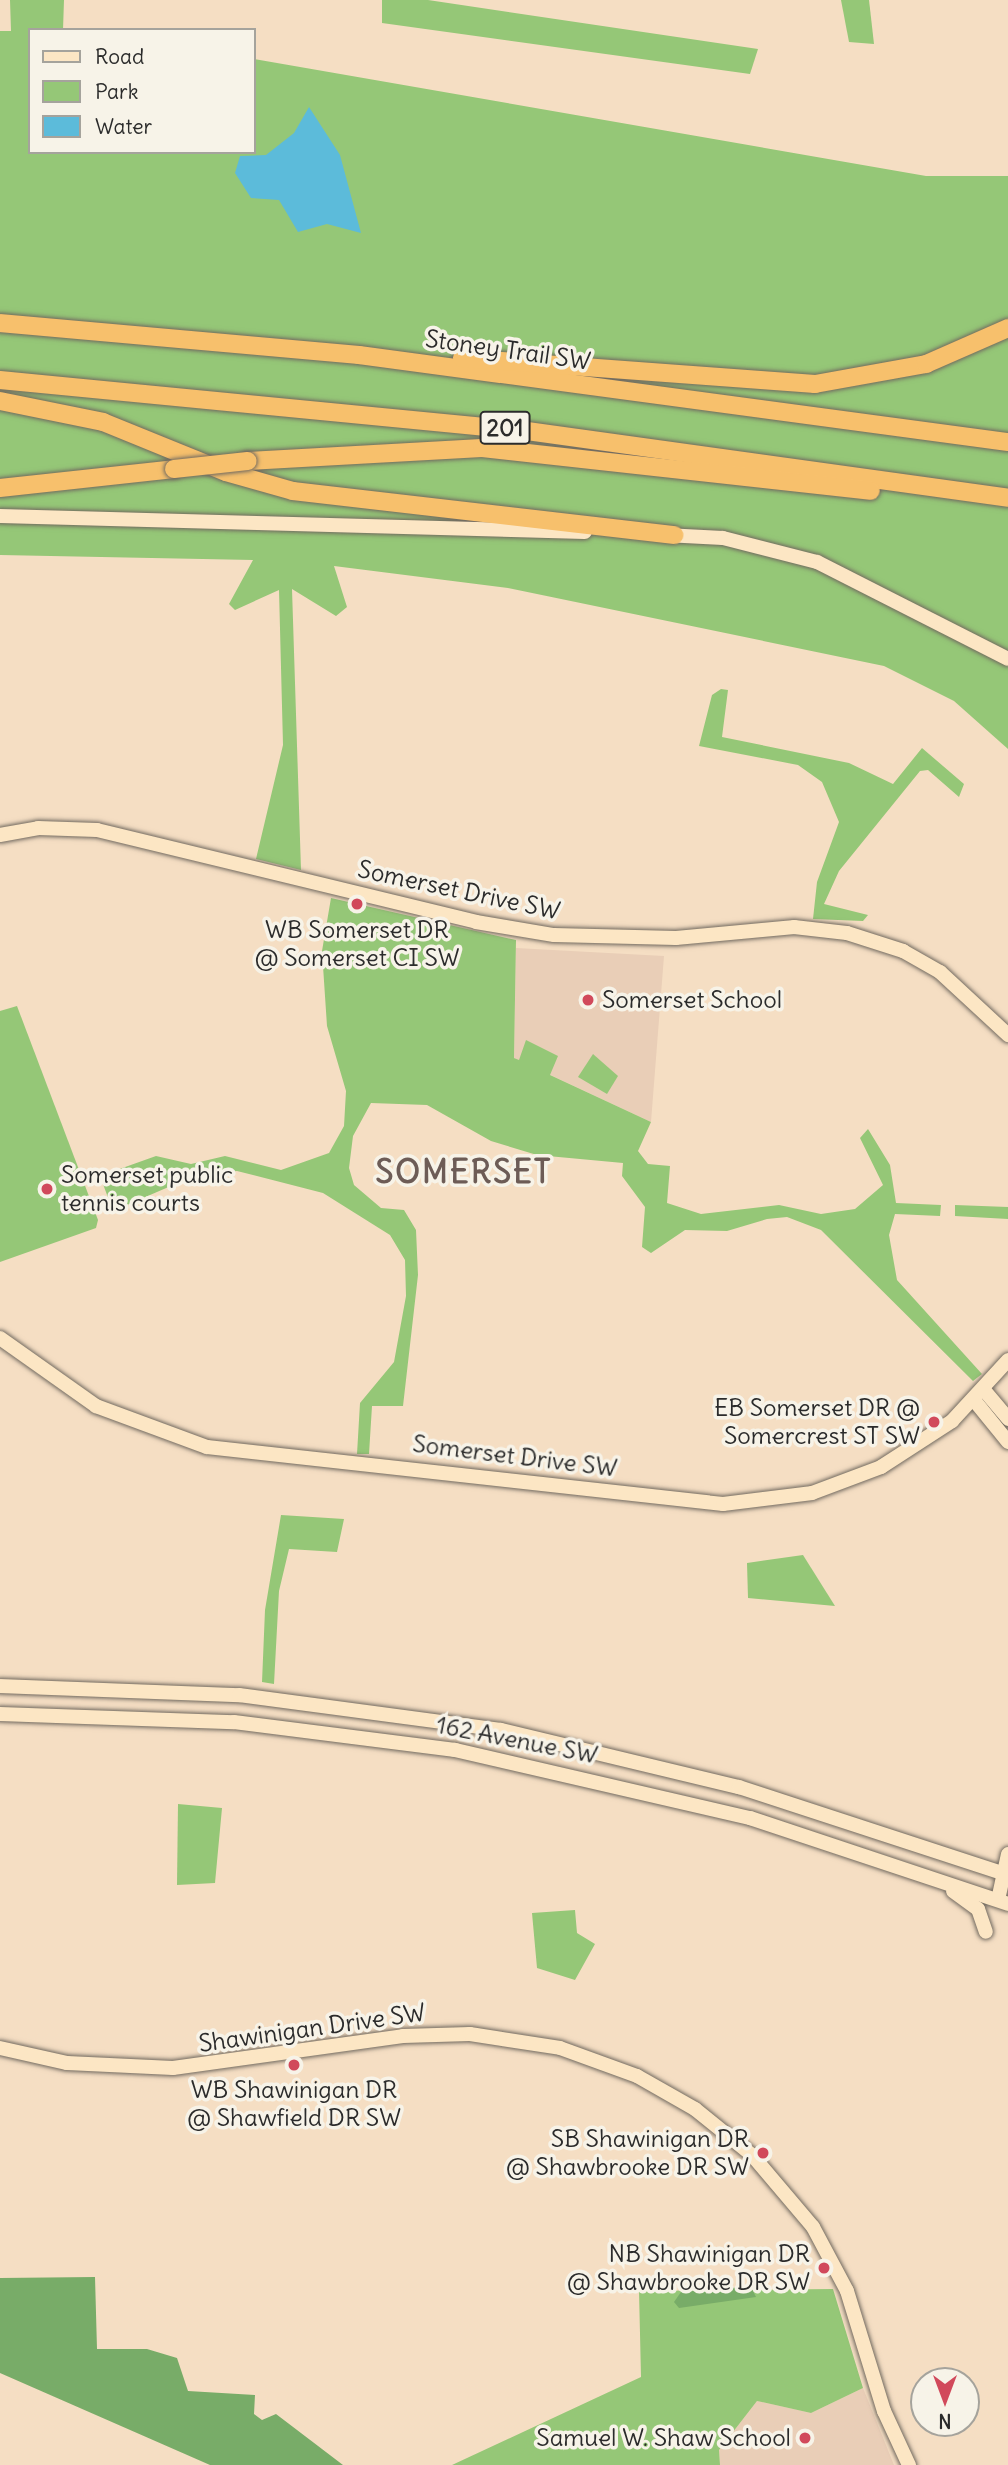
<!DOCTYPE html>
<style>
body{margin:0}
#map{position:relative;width:1008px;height:2465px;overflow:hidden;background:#f5dec3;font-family:Delius,sans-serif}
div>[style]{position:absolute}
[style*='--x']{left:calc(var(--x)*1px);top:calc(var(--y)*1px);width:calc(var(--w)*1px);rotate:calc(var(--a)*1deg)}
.built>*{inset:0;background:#e9ceb7}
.green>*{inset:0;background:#95c777}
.forest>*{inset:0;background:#78ac68}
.water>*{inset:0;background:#5cbbda}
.roads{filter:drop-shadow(0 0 2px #726a60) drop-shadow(0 0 2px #726a60)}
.secondary>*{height:14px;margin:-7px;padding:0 7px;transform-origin:7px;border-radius:7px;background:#fce6c4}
.highway>*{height:18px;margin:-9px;padding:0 9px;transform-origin:9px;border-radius:9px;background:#f7c06c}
.bridges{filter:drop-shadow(0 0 2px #726a60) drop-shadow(0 0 2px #726a60)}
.highway-bridge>*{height:18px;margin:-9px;padding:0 9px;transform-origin:9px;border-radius:9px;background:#f7c06c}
.dots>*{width:19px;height:19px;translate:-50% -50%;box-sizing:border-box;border:4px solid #f7f3e8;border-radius:50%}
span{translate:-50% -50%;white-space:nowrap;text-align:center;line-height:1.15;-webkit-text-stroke:7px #f7f3e8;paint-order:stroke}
.shield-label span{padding:2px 5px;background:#f7f3e8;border:2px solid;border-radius:5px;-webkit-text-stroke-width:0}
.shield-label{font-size:23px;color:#2b2b2b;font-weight:700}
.street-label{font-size:24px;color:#2b2b2b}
.poi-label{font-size:24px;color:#2b2b2b}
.left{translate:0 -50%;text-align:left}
.right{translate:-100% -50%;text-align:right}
.district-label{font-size:32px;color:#6d5c56;font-weight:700;letter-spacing:2px}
.legend{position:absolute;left:28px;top:28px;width:228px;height:126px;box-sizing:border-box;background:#f7f3e8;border:2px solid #a5a39c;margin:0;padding:9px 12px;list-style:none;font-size:21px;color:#2b2b2b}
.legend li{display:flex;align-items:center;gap:14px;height:35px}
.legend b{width:35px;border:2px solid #a5a39c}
.north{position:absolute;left:910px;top:2367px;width:70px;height:70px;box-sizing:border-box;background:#f7f3e8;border:2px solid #a5a39c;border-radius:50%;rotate:180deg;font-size:19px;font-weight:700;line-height:28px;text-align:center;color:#2b2b2b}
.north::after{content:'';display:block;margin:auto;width:24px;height:32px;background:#d1495b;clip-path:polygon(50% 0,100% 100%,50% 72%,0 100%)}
</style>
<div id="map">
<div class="built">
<i style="clip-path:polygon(516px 948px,664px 956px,651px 1122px,514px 1058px)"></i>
<i style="clip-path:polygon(863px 2388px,894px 2465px,720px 2465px,719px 2450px,757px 2401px,811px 2413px)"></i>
</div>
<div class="green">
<i style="clip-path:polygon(10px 0,64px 0,63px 30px,30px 30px,30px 152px,254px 152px,254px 59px,926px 176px,1008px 176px,1008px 749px,954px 701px,884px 666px,508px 588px,334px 566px,347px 607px,336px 616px,292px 589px,301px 870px,256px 859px,283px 745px,279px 590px,235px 610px,229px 604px,253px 560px,0 555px,0 31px,11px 31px)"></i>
<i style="clip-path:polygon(382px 0,428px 0,758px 49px,750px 74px,382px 23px)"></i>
<i style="clip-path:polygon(869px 0,874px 44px,849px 42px,841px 0)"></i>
<i style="clip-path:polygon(721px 689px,728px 690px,722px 737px,849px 763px,893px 784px,922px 748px,964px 784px,959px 797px,928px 770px,920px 771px,839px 871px,824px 904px,868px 915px,863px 921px,813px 919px,817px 882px,839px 822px,822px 782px,798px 765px,699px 746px,712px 695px)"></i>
<i style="clip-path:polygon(331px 898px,516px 940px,514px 1058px,519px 1060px,526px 1040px,558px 1056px,550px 1075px,651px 1122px,638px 1151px,648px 1164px,670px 1166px,667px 1203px,701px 1214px,779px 1205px,821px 1214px,855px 1209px,883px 1185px,860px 1138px,868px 1129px,890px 1165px,896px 1203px,941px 1205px,940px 1216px,895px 1214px,889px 1235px,897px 1280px,982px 1374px,973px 1381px,821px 1230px,787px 1217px,767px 1219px,727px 1231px,685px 1230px,651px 1253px,642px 1247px,645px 1207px,622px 1176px,623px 1163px,537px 1155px,491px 1141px,427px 1105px,371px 1103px,353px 1136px,349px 1168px,354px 1185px,381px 1208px,404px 1210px,416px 1230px,418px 1275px,403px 1406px,372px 1406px,369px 1454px,357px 1454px,360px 1403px,394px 1362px,406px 1296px,405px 1260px,390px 1235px,323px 1193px,237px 1171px,194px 1176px,113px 1211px,100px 1176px,156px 1156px,191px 1164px,225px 1156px,281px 1170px,329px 1153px,344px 1126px,346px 1091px,327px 1026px,322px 951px)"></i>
<i style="clip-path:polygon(17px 1006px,98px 1220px,96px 1228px,0 1262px,0 1011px)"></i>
<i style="clip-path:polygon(593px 1054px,618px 1076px,607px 1094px,578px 1077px)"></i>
<i style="clip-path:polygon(955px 1205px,1008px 1207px,1008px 1219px,955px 1216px)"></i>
<i style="clip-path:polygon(281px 1515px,344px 1519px,337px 1552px,289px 1549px,279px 1591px,274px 1684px,262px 1682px,265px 1610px)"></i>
<i style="clip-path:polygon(803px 1555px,835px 1606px,748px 1598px,747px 1563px)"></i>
<i style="clip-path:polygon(178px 1804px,222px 1808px,215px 1883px,177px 1885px)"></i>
<i style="clip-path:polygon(575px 1910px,577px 1933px,595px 1944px,575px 1980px,537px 1968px,532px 1913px)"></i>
<i style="clip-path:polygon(833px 2289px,863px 2388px,811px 2413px,757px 2401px,719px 2450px,720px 2465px,452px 2465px,641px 2377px,639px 2291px)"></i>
</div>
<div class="forest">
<i style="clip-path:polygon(95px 2277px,97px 2349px,147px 2349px,177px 2358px,188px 2391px,255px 2395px,254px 2414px,262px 2420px,276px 2414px,343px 2465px,210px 2465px,0 2373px,0 2278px)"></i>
<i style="clip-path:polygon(725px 2287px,752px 2289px,756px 2297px,679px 2308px,674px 2302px,681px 2292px)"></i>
</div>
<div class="water">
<i style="clip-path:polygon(309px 107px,340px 155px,361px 233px,327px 224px,298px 232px,279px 200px,251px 198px,235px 173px,240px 156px,266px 155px,294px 133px)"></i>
</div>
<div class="roads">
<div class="secondary">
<i style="--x:0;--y:516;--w:585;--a:1.57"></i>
<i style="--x:665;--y:535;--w:58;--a:3"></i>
<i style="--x:723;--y:538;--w:97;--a:14.3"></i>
<i style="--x:817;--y:562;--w:214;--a:26.9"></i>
<i style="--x:0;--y:835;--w:39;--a:-10"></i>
<i style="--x:38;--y:828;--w:59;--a:1.9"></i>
<i style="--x:97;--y:830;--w:390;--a:13.6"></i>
<i style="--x:476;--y:922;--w:79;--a:9.5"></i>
<i style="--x:554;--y:935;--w:122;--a:1.4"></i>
<i style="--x:676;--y:938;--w:119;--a:-5.3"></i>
<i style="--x:794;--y:927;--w:53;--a:6.5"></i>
<i style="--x:847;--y:933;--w:59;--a:17.8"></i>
<i style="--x:903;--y:951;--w:43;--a:29.6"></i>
<i style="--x:940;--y:972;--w:93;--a:42.8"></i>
<i style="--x:0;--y:1338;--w:118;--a:35.3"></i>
<i style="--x:96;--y:1406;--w:118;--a:20.3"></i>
<i style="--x:207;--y:1447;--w:519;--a:6.3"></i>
<i style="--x:723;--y:1504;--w:90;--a:-7"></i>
<i style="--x:812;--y:1493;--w:74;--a:-20.6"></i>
<i style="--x:881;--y:1467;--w:85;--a:-32.9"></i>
<i style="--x:952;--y:1421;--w:83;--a:-47.4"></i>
<i style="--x:984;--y:1390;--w:38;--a:50"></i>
<i style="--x:974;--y:1400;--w:54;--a:51"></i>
<i style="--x:0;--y:1686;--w:239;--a:2.2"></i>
<i style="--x:239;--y:1695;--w:264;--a:7.6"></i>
<i style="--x:501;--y:1730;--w:245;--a:13.5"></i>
<i style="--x:739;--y:1787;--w:283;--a:18.1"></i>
<i style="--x:0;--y:1714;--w:234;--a:2"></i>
<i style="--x:234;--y:1722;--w:223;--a:7.2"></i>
<i style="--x:455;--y:1750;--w:303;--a:13"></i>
<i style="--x:750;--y:1818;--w:272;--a:18.4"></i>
<i style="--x:953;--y:1891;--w:31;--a:36"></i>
<i style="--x:978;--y:1909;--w:24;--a:71"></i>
<i style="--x:998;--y:1900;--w:47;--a:-77.7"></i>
<i style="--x:0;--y:2048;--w:69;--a:12.6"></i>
<i style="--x:67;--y:2063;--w:106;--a:2.7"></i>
<i style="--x:173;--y:2068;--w:232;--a:-7.9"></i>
<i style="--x:403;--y:2036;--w:67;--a:-1.7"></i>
<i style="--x:470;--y:2034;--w:91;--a:8.8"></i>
<i style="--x:560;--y:2048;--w:82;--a:20"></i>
<i style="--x:637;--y:2076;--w:67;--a:29.6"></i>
<i style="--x:695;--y:2109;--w:73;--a:38.9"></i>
<i style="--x:752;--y:2155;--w:94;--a:49.7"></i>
<i style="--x:813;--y:2227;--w:72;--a:62"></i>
<i style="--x:847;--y:2291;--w:126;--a:72.9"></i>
<i style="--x:884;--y:2411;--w:60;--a:65.2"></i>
</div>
<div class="highway">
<i style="--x:0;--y:323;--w:360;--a:5.1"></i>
<i style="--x:359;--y:355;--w:655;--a:7.64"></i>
<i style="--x:462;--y:358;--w:354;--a:4.2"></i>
<i style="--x:815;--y:384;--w:113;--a:-10.2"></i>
<i style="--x:926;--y:364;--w:90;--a:-23.7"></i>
<i style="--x:0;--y:380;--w:529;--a:5.53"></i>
<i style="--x:527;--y:431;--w:486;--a:7.9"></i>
<i style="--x:0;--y:401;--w:105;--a:11.5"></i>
<i style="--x:103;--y:422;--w:133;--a:22.1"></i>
<i style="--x:226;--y:472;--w:70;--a:15.8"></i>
<i style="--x:293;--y:491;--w:384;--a:6.6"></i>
<i style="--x:248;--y:461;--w:234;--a:-3.2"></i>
<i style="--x:482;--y:448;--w:391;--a:6.3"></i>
<i style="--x:0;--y:488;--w:175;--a:-6.2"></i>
</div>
</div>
<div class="bridges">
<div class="highway-bridge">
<i style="--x:174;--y:469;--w:74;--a:-6.2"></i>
</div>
</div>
<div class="dots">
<i style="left:357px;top:904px;background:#d1495b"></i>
<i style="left:588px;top:1000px;background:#d1495b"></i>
<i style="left:47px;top:1189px;background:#d1495b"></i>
<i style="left:934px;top:1422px;background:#d1495b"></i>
<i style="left:294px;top:2065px;background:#d1495b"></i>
<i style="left:763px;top:2153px;background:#d1495b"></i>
<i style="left:824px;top:2268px;background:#d1495b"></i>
<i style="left:805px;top:2438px;background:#d1495b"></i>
</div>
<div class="shield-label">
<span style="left:505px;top:428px">201</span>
</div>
<div class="street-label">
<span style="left:508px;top:350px;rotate:8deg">Stoney Trail SW</span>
<span style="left:459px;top:890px;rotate:12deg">Somerset Drive SW</span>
<span style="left:515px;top:1456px;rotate:7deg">Somerset Drive SW</span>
<span style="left:517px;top:1740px;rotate:11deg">162 Avenue SW</span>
<span style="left:312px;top:2028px;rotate:-8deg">Shawinigan Drive SW</span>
</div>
<div class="poi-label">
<span style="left:357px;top:944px">WB Somerset DR<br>@ Somerset CI SW</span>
<span class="left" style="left:602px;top:1000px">Somerset School</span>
<span class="left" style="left:61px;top:1189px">Somerset public<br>tennis courts</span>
<span class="right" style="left:920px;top:1422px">EB Somerset DR @<br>Somercrest ST SW</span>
<span style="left:294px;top:2104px">WB Shawinigan DR<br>@ Shawfield DR SW</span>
<span class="right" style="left:749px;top:2153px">SB Shawinigan DR<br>@ Shawbrooke DR SW</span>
<span class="right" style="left:810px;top:2268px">NB Shawinigan DR<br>@ Shawbrooke DR SW</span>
<span class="right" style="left:791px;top:2438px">Samuel W. Shaw School</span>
</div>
<div class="district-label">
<span style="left:464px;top:1172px">SOMERSET</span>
</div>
<ul class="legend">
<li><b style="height:9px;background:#fce6c4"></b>Road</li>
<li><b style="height:19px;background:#95c777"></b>Park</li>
<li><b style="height:19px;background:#5cbbda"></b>Water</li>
</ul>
<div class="north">N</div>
</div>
